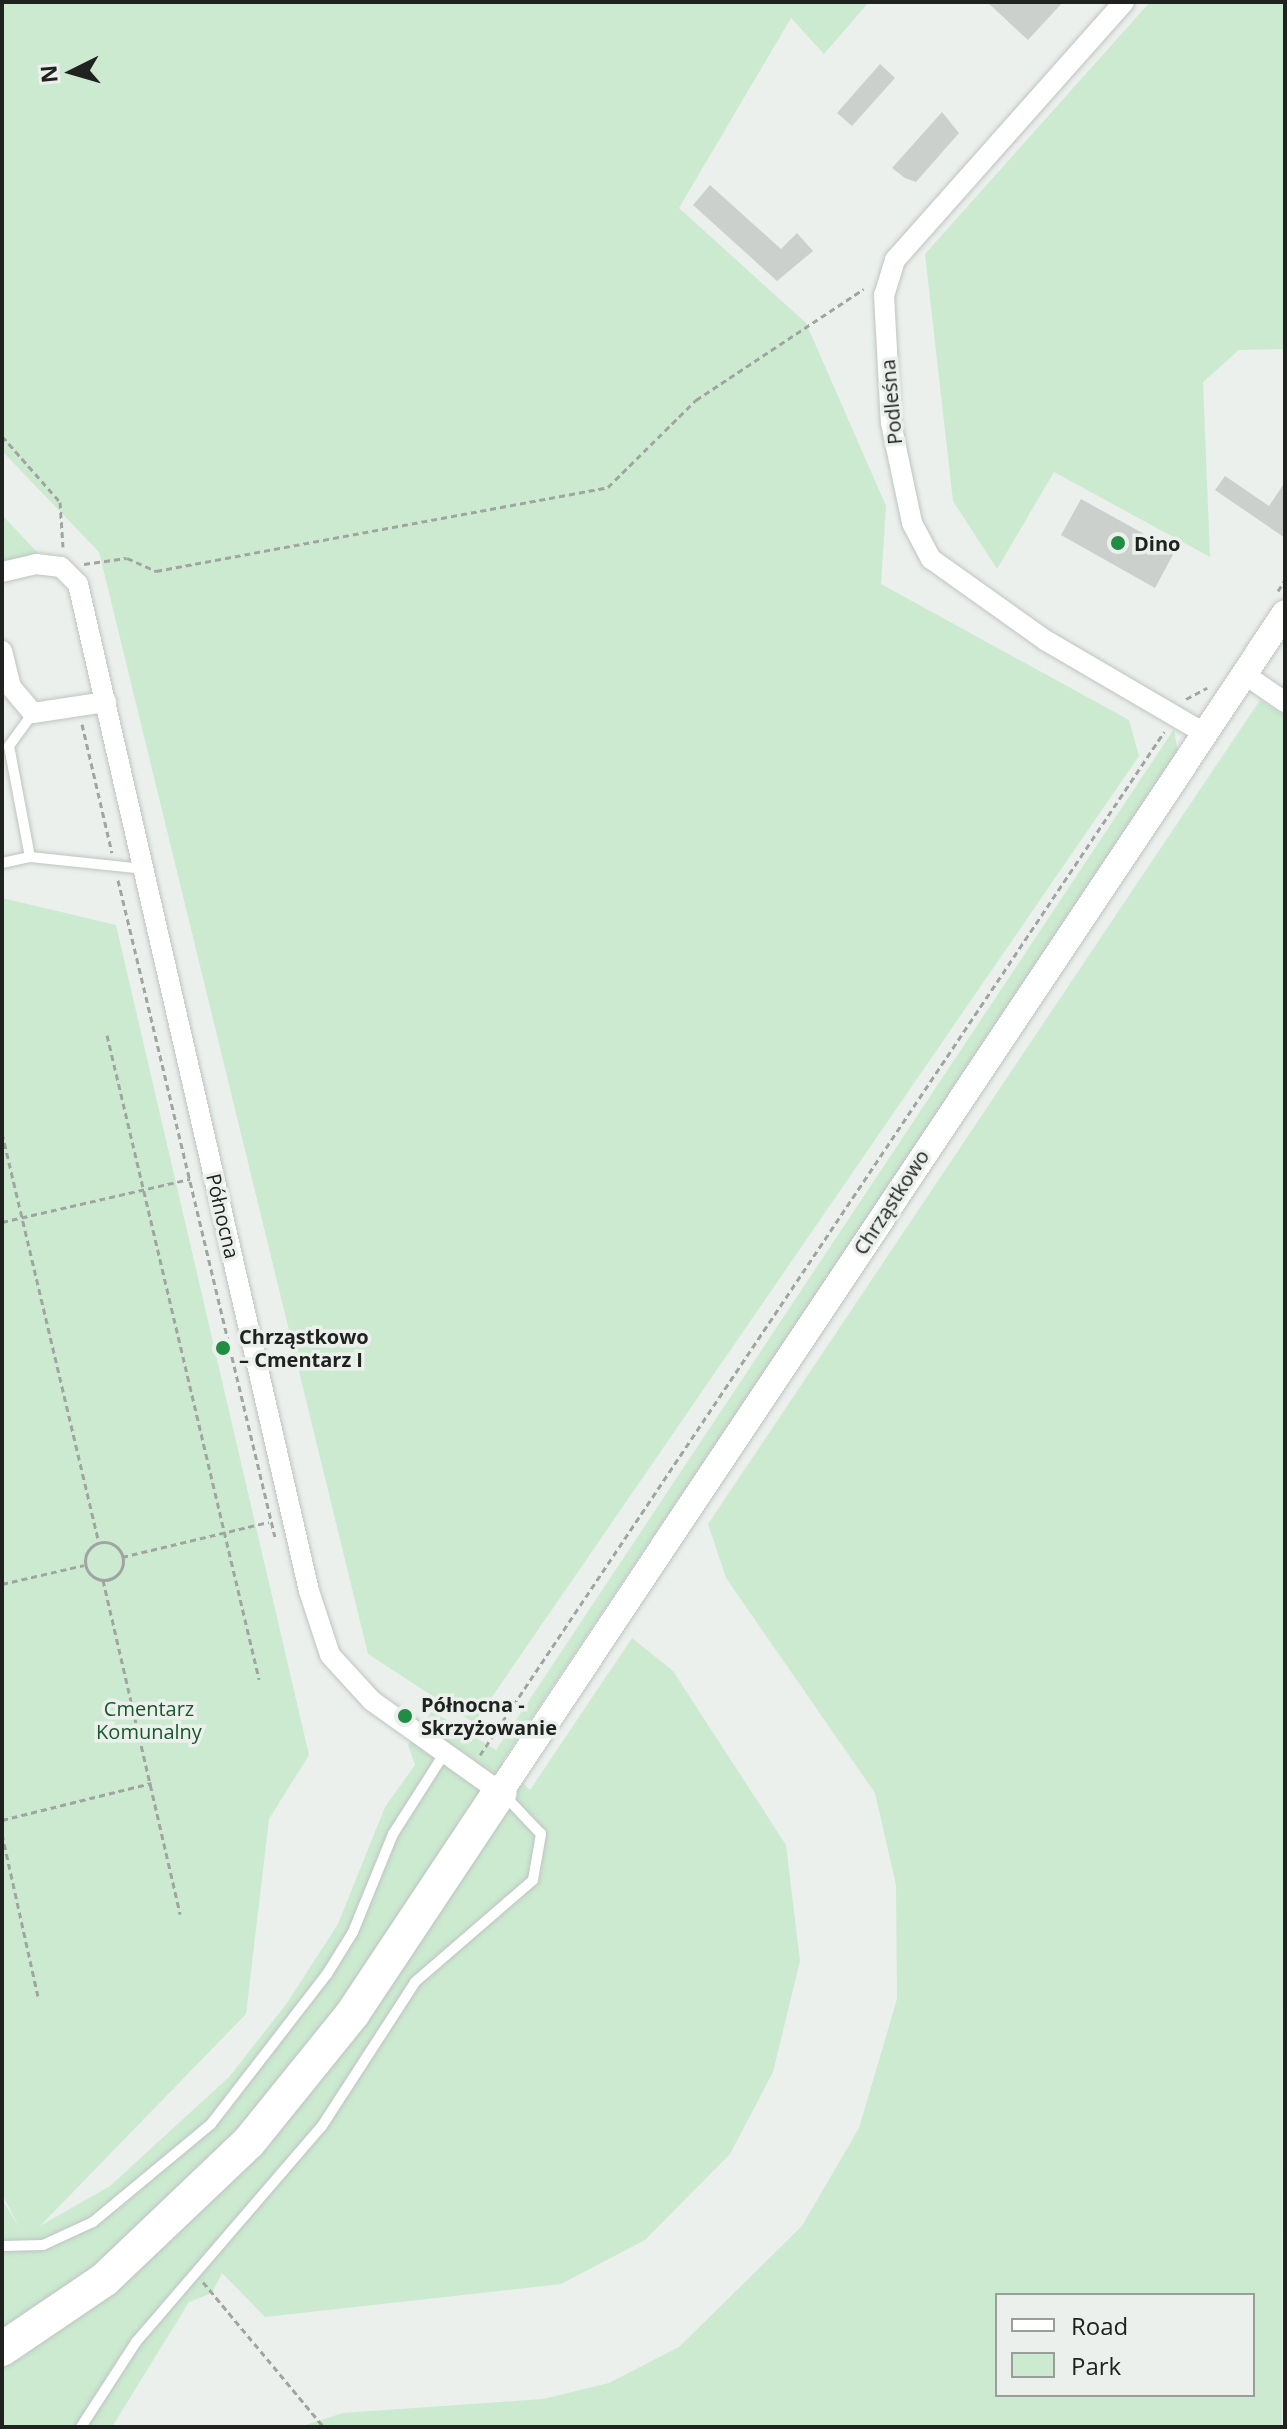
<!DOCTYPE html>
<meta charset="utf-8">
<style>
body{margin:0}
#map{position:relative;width:1287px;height:2429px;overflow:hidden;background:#ebf0ec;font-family:"Open Sans",sans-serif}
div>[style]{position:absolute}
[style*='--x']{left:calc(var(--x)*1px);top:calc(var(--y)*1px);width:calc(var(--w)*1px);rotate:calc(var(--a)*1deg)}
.green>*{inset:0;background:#cbead0}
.building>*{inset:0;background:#ccd0cc}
.path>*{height:3px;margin-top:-1.5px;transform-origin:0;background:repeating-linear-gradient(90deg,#a1a5a1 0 6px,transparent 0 10px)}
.path>.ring{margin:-1.5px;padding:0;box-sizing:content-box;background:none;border:3px solid #a1a5a1;border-radius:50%}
.roads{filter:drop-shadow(0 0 2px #bfc4c0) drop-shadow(0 0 2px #bfc4c0)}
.service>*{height:10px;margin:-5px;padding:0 5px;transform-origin:5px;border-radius:5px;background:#fff}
.minor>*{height:20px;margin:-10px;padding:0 10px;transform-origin:10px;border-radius:10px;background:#fff}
.tertiary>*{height:26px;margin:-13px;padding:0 13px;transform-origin:13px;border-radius:13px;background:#fff}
.trunk>*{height:34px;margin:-17px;padding:0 17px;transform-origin:17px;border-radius:17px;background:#fff}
.dots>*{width:22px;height:22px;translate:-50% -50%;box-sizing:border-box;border:4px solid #ebf0ec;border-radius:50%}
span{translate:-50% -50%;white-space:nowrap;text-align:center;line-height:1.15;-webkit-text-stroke:7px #ebf0ec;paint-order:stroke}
.street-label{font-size:20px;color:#202220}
.poi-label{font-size:20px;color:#202220;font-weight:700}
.left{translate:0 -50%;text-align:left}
.park-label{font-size:20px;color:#17582b}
.frame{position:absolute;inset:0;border:4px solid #202220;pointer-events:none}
.legend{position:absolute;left:995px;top:2293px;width:260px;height:104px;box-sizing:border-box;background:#ebf0ec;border:2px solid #9a9e9a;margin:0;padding:10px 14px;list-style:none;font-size:24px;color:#202220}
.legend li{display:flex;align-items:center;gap:16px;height:40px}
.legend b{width:40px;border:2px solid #9a9e9a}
.north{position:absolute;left:32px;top:32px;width:80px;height:80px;-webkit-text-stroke:6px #ebf0ec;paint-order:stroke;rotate:265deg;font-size:22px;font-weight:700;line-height:32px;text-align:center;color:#202220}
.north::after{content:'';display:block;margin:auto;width:28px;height:36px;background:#202220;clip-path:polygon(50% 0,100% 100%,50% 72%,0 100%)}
</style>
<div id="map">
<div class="green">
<i style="clip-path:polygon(2px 2px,869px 2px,824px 54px,791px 18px,679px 208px,806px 323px,886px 506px,881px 584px,1129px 720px,1139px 756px,474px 1723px,368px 1654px,99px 552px,2px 451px)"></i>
<i style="clip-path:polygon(1150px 2px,1285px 2px,1285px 349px,1239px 350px,1203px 382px,1210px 557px,1054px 472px,997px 569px,953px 501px,925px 254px)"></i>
<i style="clip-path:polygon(2px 515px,38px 553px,2px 562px)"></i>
<i style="clip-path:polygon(evenodd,1260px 700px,1285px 716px,1282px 2427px,299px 2427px,343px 2413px,543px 2399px,609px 2383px,679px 2347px,802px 2226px,859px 2128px,897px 1999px,896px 1885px,875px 1793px,726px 1578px,708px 1524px,1260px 700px,997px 2295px,1253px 2295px,1253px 2395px,997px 2395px,997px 2295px)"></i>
<i style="clip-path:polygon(1174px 729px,1178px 754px,502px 1762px,530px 1790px,632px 1638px,673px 1671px,786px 1845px,800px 1961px,773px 2072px,730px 2154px,645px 2240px,561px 2284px,265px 2317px,222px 2273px,212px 2293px,189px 2302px,112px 2427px,2px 2427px,2px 2199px,19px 2227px,2px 2194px,2px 898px,116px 925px,309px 1755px,269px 1819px,246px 2014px,40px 2226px,110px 2186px,229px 2077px,287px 2003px,338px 1924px,385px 1807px,415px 1765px,408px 1745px,432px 1711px,496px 1750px)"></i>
</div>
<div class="building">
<i style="clip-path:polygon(987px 2px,1063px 2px,1028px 40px)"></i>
<i style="clip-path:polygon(880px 64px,895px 78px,852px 126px,837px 113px)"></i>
<i style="clip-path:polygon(942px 112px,959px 133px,916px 182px,905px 178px,892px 168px)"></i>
<i style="clip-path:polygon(710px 185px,781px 249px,797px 233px,813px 251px,777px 281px,693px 205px)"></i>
<i style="clip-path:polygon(1225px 476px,1269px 506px,1285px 482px,1285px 538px,1215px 490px)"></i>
<i style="clip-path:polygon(1081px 499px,1175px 551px,1155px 588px,1061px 535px)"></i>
</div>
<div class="path">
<i style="--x:2;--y:436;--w:88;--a:48.7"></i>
<i style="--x:60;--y:502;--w:45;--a:86.2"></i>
<i style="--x:84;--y:564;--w:43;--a:-7.9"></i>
<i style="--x:127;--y:558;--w:32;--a:24"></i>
<i style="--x:156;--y:571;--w:460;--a:-10.5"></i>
<i style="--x:608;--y:487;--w:124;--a:-44.7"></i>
<i style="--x:696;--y:400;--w:201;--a:-33.5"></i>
<i style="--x:1278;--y:591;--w:13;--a:-58"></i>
<i style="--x:1186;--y:699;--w:24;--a:-28"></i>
<i style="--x:82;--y:724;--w:132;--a:76.9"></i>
<i style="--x:118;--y:880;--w:675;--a:76.56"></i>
<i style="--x:107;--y:1035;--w:662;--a:76.72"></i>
<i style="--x:2;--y:1133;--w:421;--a:76.7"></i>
<i style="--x:2;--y:1222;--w:193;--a:-12.9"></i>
<i class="ring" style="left:85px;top:1542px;width:35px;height:35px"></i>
<i style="--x:122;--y:1557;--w:151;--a:-13.4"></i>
<i style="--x:103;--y:1580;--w:343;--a:77"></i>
<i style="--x:2;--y:1584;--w:84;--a:-13"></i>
<i style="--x:480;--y:1755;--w:1231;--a:-56.23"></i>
<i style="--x:2;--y:1820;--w:154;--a:-13.9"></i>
<i style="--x:2;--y:1834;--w:166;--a:77.5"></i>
<i style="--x:203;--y:2282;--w:189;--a:50.2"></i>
</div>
<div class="roads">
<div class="service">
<i style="--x:33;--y:713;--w:41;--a:126"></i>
<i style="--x:9;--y:746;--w:113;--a:79.3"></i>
<i style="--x:30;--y:857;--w:116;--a:6"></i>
<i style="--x:2;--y:863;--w:29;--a:-12"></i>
<i style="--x:2;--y:2246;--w:41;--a:-1.4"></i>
<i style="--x:43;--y:2245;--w:55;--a:-24.7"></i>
<i style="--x:93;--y:2222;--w:153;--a:-39.7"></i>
<i style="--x:211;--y:2124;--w:190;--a:-52.3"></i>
<i style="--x:327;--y:1974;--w:49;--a:-58.2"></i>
<i style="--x:353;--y:1932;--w:106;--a:-67.8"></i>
<i style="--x:393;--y:1834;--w:95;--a:-57.5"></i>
<i style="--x:81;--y:2427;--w:101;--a:-57.1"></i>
<i style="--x:136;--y:2342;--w:285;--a:-49.3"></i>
<i style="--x:322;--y:2126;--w:171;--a:-57.1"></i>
<i style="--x:415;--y:1982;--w:156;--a:-40.8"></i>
<i style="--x:533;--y:1880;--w:47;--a:-80.1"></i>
<i style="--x:541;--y:1834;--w:52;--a:-133.5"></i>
</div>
<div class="minor">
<i style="--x:1124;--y:2;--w:345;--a:131.6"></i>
<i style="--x:895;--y:260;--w:37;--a:107"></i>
<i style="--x:884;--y:295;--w:128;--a:86.9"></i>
<i style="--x:891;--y:423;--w:102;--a:78.1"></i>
<i style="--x:912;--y:523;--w:41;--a:62.2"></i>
<i style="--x:931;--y:559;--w:140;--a:35.4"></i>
<i style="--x:1045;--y:640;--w:184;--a:30.3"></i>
<i style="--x:2;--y:572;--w:35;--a:-13"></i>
<i style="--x:36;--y:564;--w:25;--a:7"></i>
<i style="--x:61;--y:567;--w:24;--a:45"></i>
<i style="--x:78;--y:584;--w:1033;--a:77.08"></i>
<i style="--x:309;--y:1591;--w:67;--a:71.8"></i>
<i style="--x:330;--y:1655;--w:62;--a:47.6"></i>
<i style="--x:372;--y:1701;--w:157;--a:35.4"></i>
<i style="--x:2;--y:651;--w:37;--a:76"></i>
<i style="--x:11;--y:687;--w:34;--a:50"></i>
<i style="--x:33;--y:713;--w:74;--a:-8.6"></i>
<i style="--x:1244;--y:674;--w:50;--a:34.3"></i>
</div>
<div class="tertiary">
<i style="--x:500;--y:1792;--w:1416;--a:-56.34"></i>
</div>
<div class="trunk">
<i style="--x:2;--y:2349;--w:123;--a:-34.1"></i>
<i style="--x:104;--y:2280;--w:200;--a:-43.6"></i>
<i style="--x:249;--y:2142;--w:166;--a:-51.1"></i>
<i style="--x:353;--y:2013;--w:265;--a:-56.4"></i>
</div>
</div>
<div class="dots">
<i style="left:1118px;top:543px;background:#208c44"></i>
<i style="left:223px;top:1348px;background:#208c44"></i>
<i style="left:405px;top:1716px;background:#208c44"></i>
</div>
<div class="street-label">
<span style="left:891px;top:402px;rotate:-95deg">Podleśna</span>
<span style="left:891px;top:1202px;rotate:-57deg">Chrząstkowo</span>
<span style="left:223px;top:1216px;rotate:77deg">Północna</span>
</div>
<div class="poi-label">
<span class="left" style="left:1134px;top:543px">Dino</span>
<span class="left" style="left:239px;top:1348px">Chrząstkowo<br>– Cmentarz I</span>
<span class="left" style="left:421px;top:1716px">Północna -<br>Skrzyżowanie</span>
</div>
<div class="park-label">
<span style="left:149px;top:1720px">Cmentarz<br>Komunalny</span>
</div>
<div class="frame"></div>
<ul class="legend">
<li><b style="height:10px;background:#fff"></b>Road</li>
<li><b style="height:22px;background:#cbead0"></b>Park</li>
</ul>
<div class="north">N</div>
</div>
